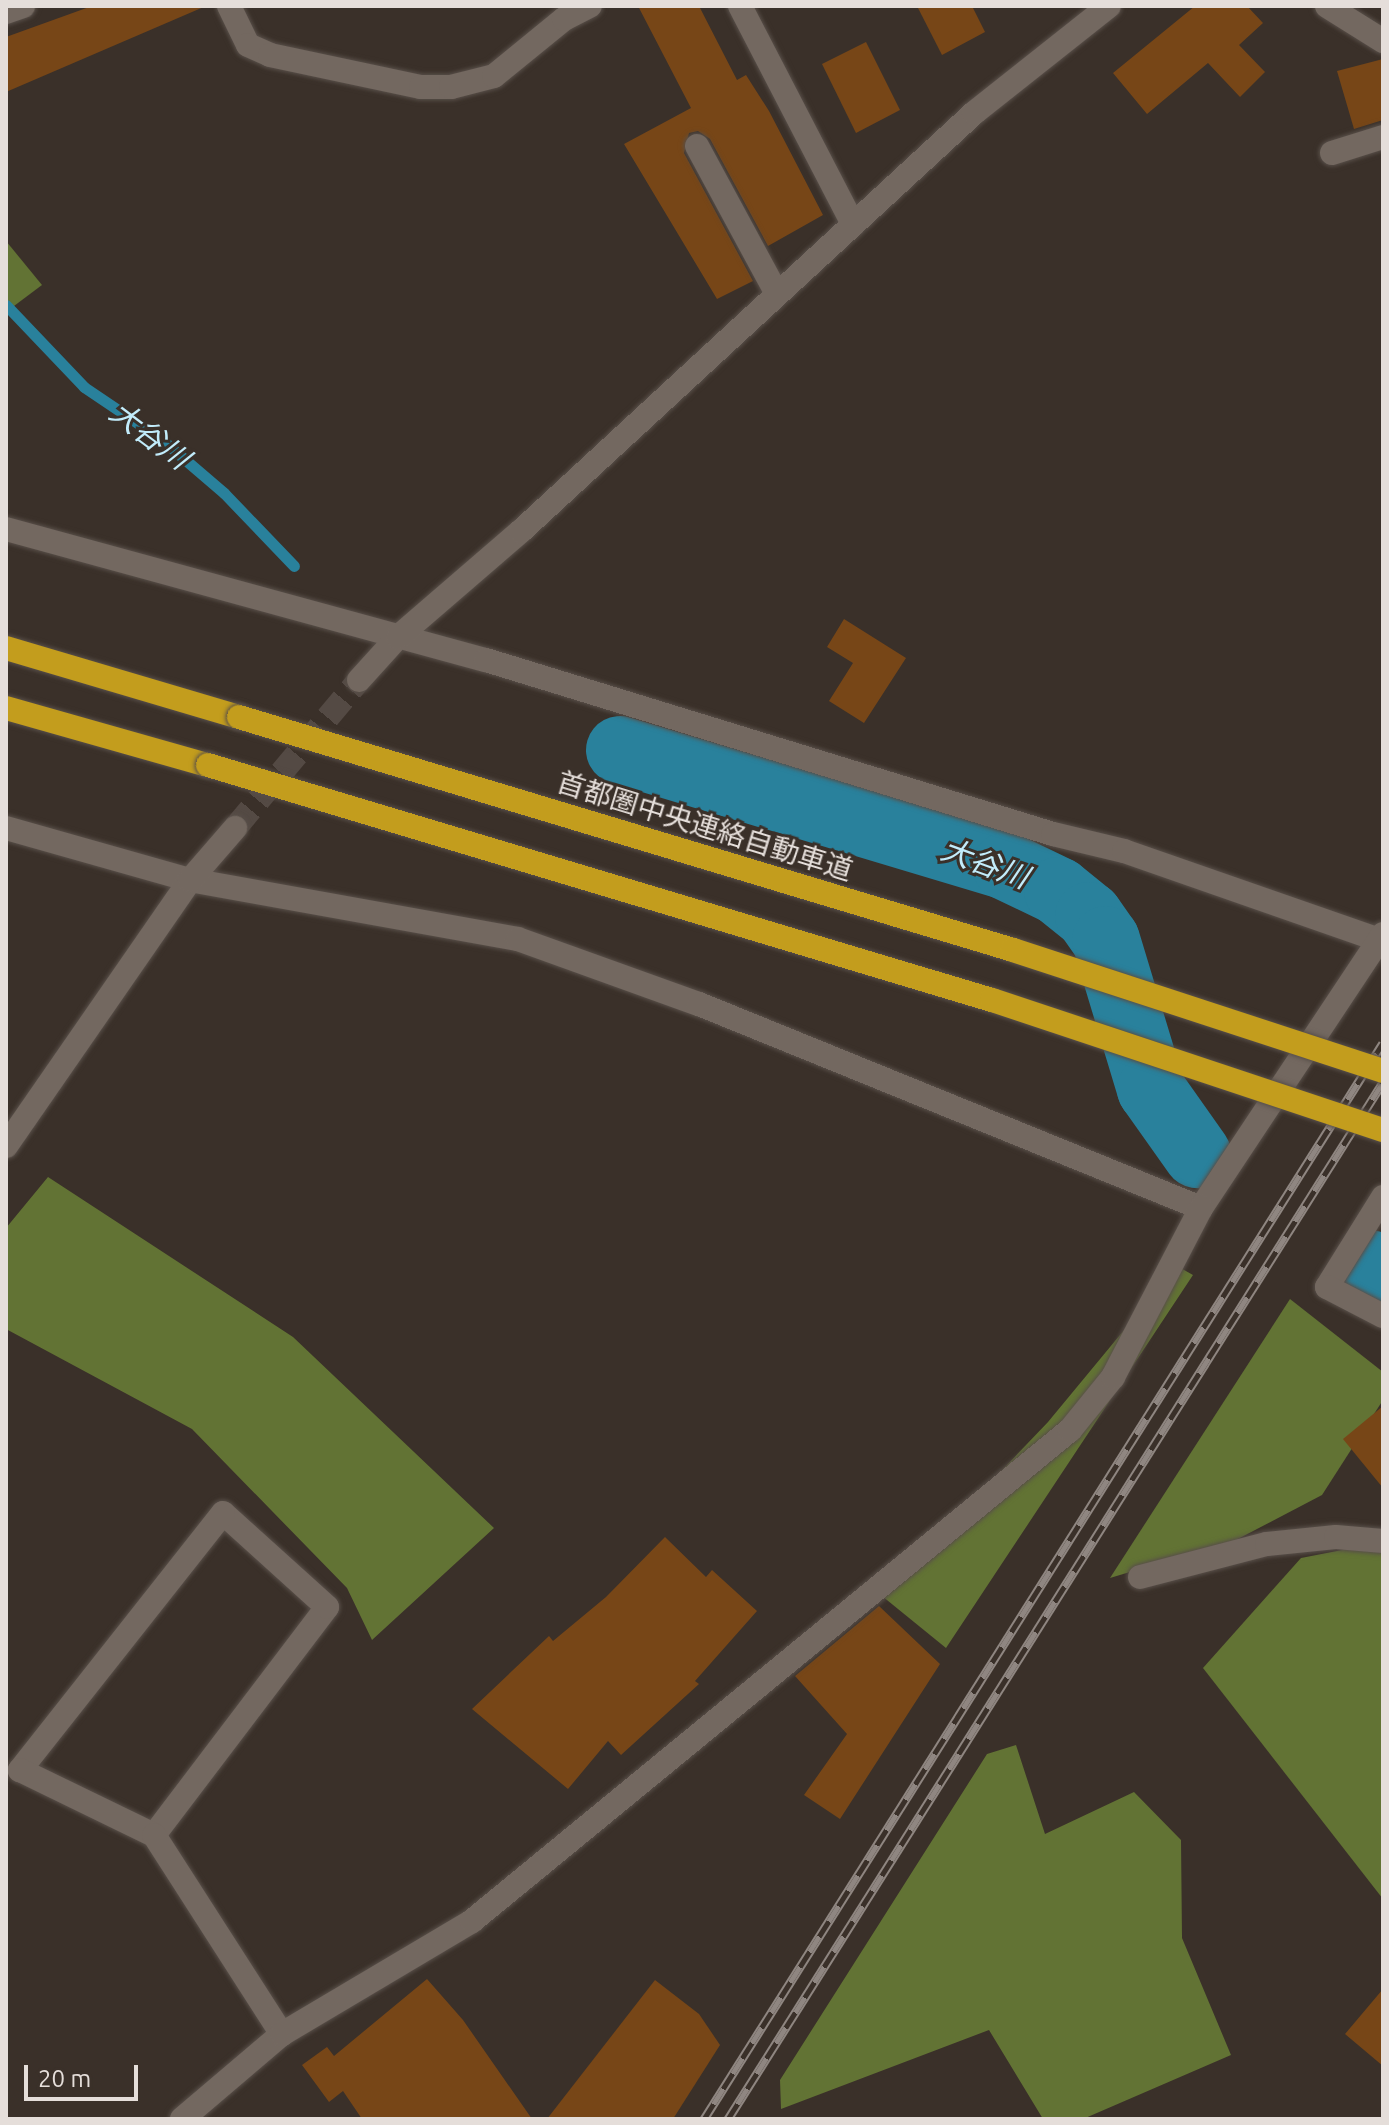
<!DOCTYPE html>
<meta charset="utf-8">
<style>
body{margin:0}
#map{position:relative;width:1389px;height:2125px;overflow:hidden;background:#3a3029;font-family:Ubuntu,"Noto Sans JP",sans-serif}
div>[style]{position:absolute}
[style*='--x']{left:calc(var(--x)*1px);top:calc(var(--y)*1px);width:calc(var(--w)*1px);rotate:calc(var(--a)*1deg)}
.forest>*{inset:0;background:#627334}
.stream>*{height:11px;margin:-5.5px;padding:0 5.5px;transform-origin:5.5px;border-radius:5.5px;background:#29819c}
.river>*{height:68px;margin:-34px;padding:0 34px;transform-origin:34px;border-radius:34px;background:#29819c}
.building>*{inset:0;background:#774617}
.minor-tunnel>*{height:24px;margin-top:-12px;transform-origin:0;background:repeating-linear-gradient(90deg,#544a44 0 24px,transparent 0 36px)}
.roads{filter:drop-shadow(0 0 2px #584f49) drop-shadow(0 0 2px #584f49)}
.minor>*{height:24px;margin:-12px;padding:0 12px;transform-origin:12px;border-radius:12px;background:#736860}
.highway>*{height:24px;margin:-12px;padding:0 12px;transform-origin:12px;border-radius:12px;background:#c39d1d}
.rail>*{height:9px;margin-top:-4.5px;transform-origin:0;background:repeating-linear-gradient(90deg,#3a3029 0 18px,#8f8681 0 36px);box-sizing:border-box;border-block:2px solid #8f8681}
.bridges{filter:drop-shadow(0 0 2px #584f49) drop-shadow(0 0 2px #584f49)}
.highway-bridge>*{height:24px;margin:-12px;padding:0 12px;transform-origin:12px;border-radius:12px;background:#c39d1d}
span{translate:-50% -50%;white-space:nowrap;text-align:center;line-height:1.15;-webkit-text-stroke:6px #3a3029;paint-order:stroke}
.street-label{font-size:28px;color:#e5deda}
.water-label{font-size:30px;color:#c2ecfb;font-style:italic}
.frame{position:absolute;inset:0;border:8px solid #e5deda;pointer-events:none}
.scale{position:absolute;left:24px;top:2065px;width:114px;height:36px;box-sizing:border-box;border:4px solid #e5deda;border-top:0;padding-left:10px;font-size:24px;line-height:28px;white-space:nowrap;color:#e5deda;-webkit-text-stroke:6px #3a3029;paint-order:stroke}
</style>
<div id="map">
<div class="forest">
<i style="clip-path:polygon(6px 241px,42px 285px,6px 312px)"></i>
<i style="clip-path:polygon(48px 1177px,293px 1337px,494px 1528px,372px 1640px,347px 1588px,192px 1429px,6px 1329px,6px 1228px)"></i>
<i style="clip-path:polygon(1177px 1266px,1193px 1275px,946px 1648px,882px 1596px,1048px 1422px)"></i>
<i style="clip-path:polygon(1290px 1299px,1383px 1372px,1383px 1400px,1322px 1495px,1236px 1540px,1110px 1578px)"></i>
<i style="clip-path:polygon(1383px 1542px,1383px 1899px,1203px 1668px,1301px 1558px)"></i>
<i style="clip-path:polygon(1016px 1745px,1045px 1834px,1134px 1792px,1181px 1840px,1182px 1938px,1231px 2055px,1083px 2119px,1043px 2119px,989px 2030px,781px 2109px,780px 2080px,987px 1754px)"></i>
</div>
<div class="stream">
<i style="--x:6;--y:305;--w:113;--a:46.4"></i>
<i style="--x:84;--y:387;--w:93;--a:34"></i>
<i style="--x:161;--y:439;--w:83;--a:40.6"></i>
<i style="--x:224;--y:493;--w:101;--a:46.2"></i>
</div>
<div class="river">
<i style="--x:620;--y:750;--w:403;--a:16.7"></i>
<i style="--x:1006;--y:866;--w:58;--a:25.7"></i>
<i style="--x:1058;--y:891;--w:40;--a:39"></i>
<i style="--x:1089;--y:916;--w:29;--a:55"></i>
<i style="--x:1106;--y:940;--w:156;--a:73.2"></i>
<i style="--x:1151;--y:1089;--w:80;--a:54.7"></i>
<i style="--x:1370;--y:1264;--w:15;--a:28"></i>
</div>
<div class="building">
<i style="clip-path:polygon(92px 6px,206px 6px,6px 92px,6px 37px)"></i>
<i style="clip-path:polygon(638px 6px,699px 6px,737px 80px,746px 75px,769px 111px,823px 215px,768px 246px,710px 139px,698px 131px,689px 133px,684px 153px,753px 281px,717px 299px,624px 144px,691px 108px)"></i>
<i style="clip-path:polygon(917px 6px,972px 6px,985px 32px,942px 55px)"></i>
<i style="clip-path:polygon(1195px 6px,1247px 6px,1263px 23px,1239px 45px,1265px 72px,1240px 97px,1208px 63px,1147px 114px,1113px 73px)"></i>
<i style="clip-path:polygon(866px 42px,900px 110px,856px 133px,822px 64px)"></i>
<i style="clip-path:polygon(1383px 59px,1383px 120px,1354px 129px,1337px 71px)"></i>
<i style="clip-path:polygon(844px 619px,906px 658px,864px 723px,829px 701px,853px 663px,827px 647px)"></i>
<i style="clip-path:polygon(1383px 1406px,1383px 1488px,1343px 1439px)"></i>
<i style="clip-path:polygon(665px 1537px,706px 1577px,712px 1570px,757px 1611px,695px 1681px,699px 1684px,621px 1755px,608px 1741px,568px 1789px,472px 1709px,549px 1636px,553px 1641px,606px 1597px)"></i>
<i style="clip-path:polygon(879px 1606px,940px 1664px,840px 1819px,804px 1795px,847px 1734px,795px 1676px)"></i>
<i style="clip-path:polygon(427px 1979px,463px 2020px,532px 2119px,362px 2119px,343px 2091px,329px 2102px,302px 2065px,327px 2047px,334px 2056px)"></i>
<i style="clip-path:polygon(655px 1980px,699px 2014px,720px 2045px,673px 2119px,547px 2119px)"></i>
<i style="clip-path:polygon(1383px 1989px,1383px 2066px,1345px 2034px)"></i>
</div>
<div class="minor-tunnel">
<i style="--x:235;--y:828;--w:193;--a:-50"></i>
</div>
<div class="roads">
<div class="minor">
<i style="--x:229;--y:6;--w:43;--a:64"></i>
<i style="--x:248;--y:45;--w:24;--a:24"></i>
<i style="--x:270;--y:55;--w:154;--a:12"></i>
<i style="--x:421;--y:87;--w:30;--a:0"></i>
<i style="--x:451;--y:87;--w:44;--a:-14.3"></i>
<i style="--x:494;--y:76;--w:90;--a:-39.2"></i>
<i style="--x:564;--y:19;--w:29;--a:-27"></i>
<i style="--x:740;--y:6;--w:246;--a:62.6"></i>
<i style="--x:1327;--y:6;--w:66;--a:32"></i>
<i style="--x:6;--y:12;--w:18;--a:-19"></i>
<i style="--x:697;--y:146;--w:168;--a:61.6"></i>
<i style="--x:1332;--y:153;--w:53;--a:-17.4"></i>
<i style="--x:6;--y:529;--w:498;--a:15.3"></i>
<i style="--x:486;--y:660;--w:593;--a:17.06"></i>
<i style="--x:1053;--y:834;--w:73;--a:13.5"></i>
<i style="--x:1124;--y:851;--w:270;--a:19.2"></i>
<i style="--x:359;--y:680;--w:58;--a:-47.8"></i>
<i style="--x:398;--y:637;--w:162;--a:-40.8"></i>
<i style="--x:521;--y:531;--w:616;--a:-42.7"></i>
<i style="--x:974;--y:113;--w:172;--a:-38.4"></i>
<i style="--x:6;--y:828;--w:191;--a:15.8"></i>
<i style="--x:190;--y:880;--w:333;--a:10.2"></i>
<i style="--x:518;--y:939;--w:192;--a:19.8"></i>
<i style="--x:699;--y:1004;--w:542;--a:22.12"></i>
<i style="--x:1201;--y:1208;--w:329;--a:-56.4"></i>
<i style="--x:6;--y:1146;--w:323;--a:-55.3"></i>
<i style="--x:190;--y:880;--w:69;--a:-49.1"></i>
<i style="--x:1383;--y:1197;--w:106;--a:121.9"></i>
<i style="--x:1327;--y:1287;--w:63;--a:27.4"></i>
<i style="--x:1140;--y:1577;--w:131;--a:-14.6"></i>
<i style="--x:1267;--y:1544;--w:69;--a:-5.8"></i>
<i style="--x:1336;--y:1537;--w:47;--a:4.9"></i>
<i style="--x:154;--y:1835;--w:286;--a:-52.8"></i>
<i style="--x:327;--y:1607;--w:140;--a:-137.9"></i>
<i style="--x:223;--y:1513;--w:328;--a:128.3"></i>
<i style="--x:20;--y:1770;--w:149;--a:25.9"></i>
<i style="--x:154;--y:1835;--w:237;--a:57.3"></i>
<i style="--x:182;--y:2119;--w:131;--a:-40.4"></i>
<i style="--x:282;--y:2034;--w:221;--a:-30.7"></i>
<i style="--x:472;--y:1921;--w:774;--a:-39.39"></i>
<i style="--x:1070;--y:1430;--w:68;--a:-50.9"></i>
<i style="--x:1113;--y:1377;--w:191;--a:-62.5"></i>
</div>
<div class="highway">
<i style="--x:6;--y:648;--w:243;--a:16.5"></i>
<i style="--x:6;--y:708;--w:210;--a:15.8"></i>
</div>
</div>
<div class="rail">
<i style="--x:704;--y:2119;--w:1272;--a:-57.75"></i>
<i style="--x:728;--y:2119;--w:1227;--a:-57.72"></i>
</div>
<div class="bridges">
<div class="highway-bridge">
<i style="--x:239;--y:717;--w:808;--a:16.75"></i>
<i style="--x:1013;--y:950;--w:389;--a:18.1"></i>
<i style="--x:208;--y:765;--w:818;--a:16.69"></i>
<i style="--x:992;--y:1000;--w:412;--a:18.4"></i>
</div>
</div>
<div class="street-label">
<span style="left:705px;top:826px;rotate:17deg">首都圏中央連絡自動車道</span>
</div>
<div class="water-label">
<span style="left:150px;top:435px;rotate:37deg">大谷川</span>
<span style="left:985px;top:863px;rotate:20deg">大谷川</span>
</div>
<div class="frame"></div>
<div class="scale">20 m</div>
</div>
